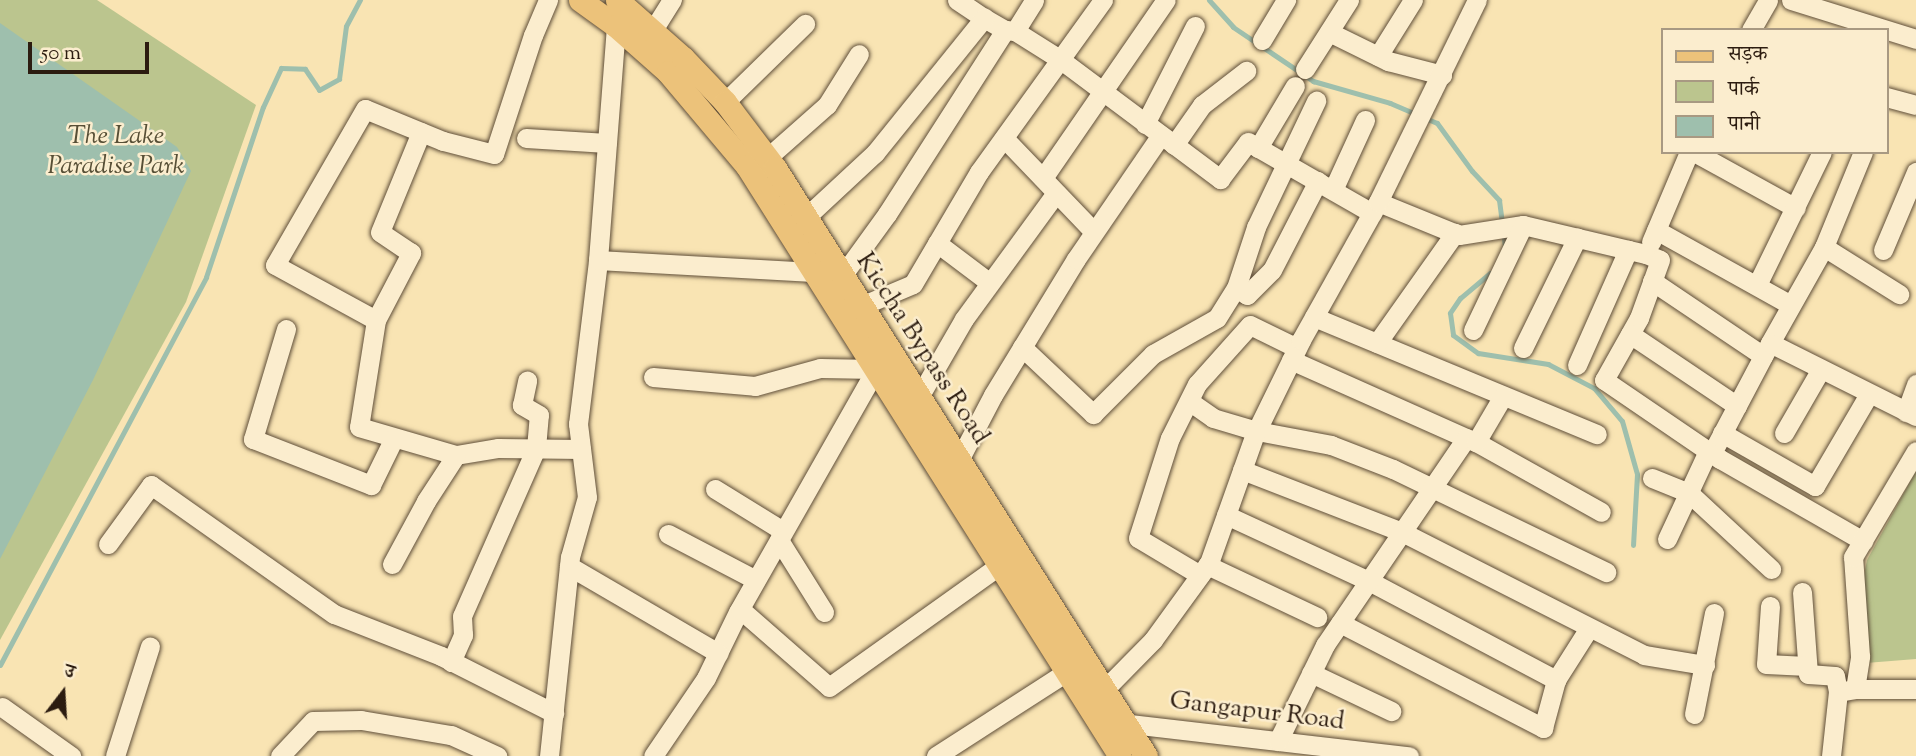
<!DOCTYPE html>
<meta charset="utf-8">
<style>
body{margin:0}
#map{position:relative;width:1916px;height:756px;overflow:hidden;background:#f9e4b3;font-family:"Sorts Mill Goudy","Noto Serif Devanagari",serif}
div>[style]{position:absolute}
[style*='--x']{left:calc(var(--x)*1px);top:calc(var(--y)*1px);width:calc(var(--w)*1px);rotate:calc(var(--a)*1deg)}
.green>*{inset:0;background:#bbc58e}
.water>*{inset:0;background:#9ebfad}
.stream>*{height:5px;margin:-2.5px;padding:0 2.5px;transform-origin:2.5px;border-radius:2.5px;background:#9ebfad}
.roads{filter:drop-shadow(0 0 2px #5f4e39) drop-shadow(0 0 2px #5f4e39)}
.minor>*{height:19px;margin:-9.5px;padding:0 9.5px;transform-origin:9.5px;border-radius:9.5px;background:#fbedce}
.major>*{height:23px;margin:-11.5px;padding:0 11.5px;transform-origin:11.5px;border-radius:11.5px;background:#ecc27a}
span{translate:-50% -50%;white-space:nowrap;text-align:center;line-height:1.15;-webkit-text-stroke:5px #fbedce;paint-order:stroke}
.park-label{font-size:26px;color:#574f36;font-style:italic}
.street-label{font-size:26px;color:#2c1c10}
.legend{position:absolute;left:1661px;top:28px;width:228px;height:126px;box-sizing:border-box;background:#fbedce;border:2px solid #a89982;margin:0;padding:9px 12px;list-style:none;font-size:21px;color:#2c1c10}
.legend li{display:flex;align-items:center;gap:14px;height:35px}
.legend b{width:35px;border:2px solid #a89982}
.north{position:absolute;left:28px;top:658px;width:70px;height:70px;-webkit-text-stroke:5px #fbedce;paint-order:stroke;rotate:17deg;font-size:19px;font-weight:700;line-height:28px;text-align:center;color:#2c1c10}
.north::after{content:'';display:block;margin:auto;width:24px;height:32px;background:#2c1c10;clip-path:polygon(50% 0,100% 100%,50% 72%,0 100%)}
.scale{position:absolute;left:28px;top:42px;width:121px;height:32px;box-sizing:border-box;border:4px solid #2c1c10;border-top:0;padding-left:9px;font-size:21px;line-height:24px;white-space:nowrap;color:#2c1c10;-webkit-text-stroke:5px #fbedce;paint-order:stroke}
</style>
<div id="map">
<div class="green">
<i style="clip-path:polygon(0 0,97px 0,256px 105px,186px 302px,0 640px)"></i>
<i style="clip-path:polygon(1916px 471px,1916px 659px,1866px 663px,1864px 575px,1867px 560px)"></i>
</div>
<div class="water">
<i style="clip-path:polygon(0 23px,177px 147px,191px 171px,93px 380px,0 559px)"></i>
</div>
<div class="stream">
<i style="--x:1209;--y:0;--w:36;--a:48"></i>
<i style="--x:1233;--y:27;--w:97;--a:34"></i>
<i style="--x:1313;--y:81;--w:80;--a:15.9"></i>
<i style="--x:1390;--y:103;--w:51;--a:23.1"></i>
<i style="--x:1437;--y:123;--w:59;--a:53.9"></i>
<i style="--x:1472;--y:171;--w:40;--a:47"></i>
<i style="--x:1499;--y:200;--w:46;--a:82.6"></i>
<i style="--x:1490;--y:273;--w:39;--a:140"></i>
<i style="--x:1460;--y:298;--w:18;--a:124"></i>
<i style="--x:1450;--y:313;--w:22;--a:82"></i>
<i style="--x:1453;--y:335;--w:31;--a:36"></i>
<i style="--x:1478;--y:353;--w:71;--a:8.9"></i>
<i style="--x:1548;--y:364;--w:52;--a:27.6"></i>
<i style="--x:1594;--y:388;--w:43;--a:49.7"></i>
<i style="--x:1622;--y:421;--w:55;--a:74.2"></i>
<i style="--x:1637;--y:474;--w:71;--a:93.2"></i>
<i style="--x:0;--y:665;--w:439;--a:-62"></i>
<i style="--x:206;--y:277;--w:179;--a:-71.5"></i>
<i style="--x:263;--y:107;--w:43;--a:-65.2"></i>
<i style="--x:281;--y:68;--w:24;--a:2"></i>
<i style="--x:305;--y:69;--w:25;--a:56"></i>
<i style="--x:319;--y:90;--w:23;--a:-29"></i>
<i style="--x:339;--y:79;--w:53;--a:-82.5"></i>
<i style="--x:346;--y:26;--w:30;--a:-62"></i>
</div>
<div class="roads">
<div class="minor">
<i style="--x:548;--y:0;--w:38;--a:113"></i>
<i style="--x:533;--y:35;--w:125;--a:108.1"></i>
<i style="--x:494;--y:154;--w:53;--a:-165.7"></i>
<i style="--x:443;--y:141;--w:84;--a:-157.7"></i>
<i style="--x:365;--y:109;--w:180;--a:120"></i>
<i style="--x:275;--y:265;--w:115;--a:28.6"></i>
<i style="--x:376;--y:320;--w:108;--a:99"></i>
<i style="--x:359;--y:427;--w:101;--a:16.1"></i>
<i style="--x:456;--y:455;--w:43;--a:-9.5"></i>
<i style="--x:498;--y:448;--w:83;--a:0.7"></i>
<i style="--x:957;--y:0;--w:32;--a:34"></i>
<i style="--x:984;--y:18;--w:24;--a:30"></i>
<i style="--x:1005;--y:30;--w:10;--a:6"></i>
<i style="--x:1015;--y:31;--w:54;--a:32.2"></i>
<i style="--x:1061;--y:60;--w:199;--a:36.8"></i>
<i style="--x:1220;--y:179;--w:46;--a:-52.9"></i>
<i style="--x:1248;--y:142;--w:143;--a:29.8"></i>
<i style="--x:1791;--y:0;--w:131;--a:17.3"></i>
<i style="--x:653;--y:30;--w:36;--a:-58"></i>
<i style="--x:1751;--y:30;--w:34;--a:-60"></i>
<i style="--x:1015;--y:31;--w:36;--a:-58"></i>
<i style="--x:1329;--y:32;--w:66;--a:26.2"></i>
<i style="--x:1388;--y:61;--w:56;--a:14.5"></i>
<i style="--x:1262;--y:40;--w:47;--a:-59"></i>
<i style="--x:1378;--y:56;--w:66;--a:-58"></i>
<i style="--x:1305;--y:69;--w:82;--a:-57.5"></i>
<i style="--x:1886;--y:97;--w:31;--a:15"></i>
<i style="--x:725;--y:102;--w:112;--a:-44.3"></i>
<i style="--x:1145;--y:124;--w:110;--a:-63"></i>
<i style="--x:526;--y:138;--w:81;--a:3.5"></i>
<i style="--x:1004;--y:138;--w:130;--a:46.2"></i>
<i style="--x:1174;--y:145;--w:49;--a:-55"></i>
<i style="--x:1202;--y:105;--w:56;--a:-37.7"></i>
<i style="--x:1258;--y:148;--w:72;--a:-59.2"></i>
<i style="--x:1694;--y:152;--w:116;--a:28.8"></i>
<i style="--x:767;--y:158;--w:80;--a:-41.5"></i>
<i style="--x:827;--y:105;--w:60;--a:-57.9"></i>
<i style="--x:1043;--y:178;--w:216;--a:-55.4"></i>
<i style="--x:1333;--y:190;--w:77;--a:-65.4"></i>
<i style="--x:1378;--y:202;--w:87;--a:22.2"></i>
<i style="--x:1459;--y:235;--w:65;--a:-8.9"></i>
<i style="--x:1523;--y:225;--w:126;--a:13.3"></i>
<i style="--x:1646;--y:254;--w:15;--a:23"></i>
<i style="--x:1660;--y:260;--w:62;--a:109.9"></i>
<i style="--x:1639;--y:318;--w:71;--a:119.4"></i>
<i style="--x:1604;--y:380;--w:140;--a:34.3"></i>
<i style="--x:1720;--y:459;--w:165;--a:29.8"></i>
<i style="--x:805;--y:218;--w:96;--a:-42.9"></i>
<i style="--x:875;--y:153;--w:174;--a:-51.1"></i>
<i style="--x:1656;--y:230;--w:154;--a:29.1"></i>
<i style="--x:1651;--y:242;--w:98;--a:-67.1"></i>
<i style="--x:937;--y:243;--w:66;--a:37"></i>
<i style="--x:1824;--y:247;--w:89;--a:32.1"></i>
<i style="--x:1883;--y:250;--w:85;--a:-67.1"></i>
<i style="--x:598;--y:260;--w:215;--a:3.2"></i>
<i style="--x:842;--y:276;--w:77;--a:-54"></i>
<i style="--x:887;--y:214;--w:219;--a:-57.3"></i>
<i style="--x:1652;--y:281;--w:134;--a:34"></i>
<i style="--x:1757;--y:285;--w:148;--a:-64"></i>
<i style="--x:1236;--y:288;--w:13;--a:32"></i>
<i style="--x:1247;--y:295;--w:35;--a:-45"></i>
<i style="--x:1272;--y:270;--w:100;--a:-62.7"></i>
<i style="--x:861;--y:306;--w:56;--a:-22.9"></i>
<i style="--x:913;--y:284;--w:130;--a:-59.5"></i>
<i style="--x:979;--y:172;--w:212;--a:-54.2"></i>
<i style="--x:1314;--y:317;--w:306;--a:22.5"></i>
<i style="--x:376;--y:320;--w:76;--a:-62.4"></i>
<i style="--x:411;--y:253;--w:37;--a:-146"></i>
<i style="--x:380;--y:232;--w:108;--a:-67.7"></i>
<i style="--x:286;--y:329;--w:115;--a:106.7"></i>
<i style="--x:253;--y:439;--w:127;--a:21.3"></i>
<i style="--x:371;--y:485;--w:52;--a:-63.9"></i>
<i style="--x:1473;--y:330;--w:116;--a:-64.5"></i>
<i style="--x:1630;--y:334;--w:129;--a:33.9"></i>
<i style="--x:1377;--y:343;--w:135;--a:-54.7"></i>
<i style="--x:1770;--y:343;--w:110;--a:-60.6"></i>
<i style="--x:1824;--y:247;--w:103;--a:-67.7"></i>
<i style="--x:1022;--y:347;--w:98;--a:43.3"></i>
<i style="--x:1093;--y:414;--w:85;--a:-45"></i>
<i style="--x:1153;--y:354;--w:73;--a:-29.4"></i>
<i style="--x:1217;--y:318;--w:36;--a:-58"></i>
<i style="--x:1236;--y:288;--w:64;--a:-71.8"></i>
<i style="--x:1256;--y:227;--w:140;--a:-64.5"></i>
<i style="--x:1523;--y:348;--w:123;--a:-63.9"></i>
<i style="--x:1291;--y:360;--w:192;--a:24"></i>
<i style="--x:1577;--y:365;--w:126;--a:-66.1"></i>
<i style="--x:653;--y:377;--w:102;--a:5"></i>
<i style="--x:755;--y:386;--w:67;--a:-15.5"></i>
<i style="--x:820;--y:368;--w:56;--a:1"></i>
<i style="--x:876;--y:369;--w:279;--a:119.6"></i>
<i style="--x:738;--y:612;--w:73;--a:115.9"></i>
<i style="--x:706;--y:678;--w:94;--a:124.2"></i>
<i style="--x:919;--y:397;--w:90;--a:-60"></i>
<i style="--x:964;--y:319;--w:156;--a:-53.9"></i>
<i style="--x:1189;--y:401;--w:29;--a:35"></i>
<i style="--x:1213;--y:418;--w:46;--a:16.5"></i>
<i style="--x:1257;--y:431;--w:75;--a:10.7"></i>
<i style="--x:1331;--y:445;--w:66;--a:21.2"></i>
<i style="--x:1393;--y:469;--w:237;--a:25.8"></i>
<i style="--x:1906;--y:412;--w:30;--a:-70"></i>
<i style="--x:1722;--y:433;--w:107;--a:29.7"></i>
<i style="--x:1815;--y:486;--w:107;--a:-59.6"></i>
<i style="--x:1784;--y:433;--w:74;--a:-60"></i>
<i style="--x:1476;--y:442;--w:143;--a:29.2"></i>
<i style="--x:1712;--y:453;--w:124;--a:-62.2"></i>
<i style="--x:1770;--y:343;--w:163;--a:26.6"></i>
<i style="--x:959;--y:460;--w:73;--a:-62.4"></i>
<i style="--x:993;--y:395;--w:159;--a:-58.6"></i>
<i style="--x:1076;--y:259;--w:150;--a:-55.6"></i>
<i style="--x:1242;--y:470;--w:172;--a:21.2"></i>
<i style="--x:1402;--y:532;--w:271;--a:26.9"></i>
<i style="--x:1644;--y:655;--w:62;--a:9.3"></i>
<i style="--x:1652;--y:478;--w:40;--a:22"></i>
<i style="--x:1689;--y:493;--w:112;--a:42.8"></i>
<i style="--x:715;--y:489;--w:80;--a:31.7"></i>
<i style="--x:1226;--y:515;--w:157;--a:24.8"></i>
<i style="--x:1369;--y:581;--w:212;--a:27.9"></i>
<i style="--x:668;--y:534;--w:99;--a:27.6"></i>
<i style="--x:1667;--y:539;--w:97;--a:-65"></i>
<i style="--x:779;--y:540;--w:85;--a:58"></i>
<i style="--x:108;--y:544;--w:73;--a:-53.9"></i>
<i style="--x:151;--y:485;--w:224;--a:35.2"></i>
<i style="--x:334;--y:614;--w:115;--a:21.4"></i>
<i style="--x:441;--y:656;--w:127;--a:26.8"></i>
<i style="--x:392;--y:564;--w:72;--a:-61.6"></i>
<i style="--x:426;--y:501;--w:55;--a:-56.9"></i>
<i style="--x:1207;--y:565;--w:122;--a:25.3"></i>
<i style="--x:569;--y:566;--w:173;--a:30.3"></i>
<i style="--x:1200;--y:575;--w:72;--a:-149.2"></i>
<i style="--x:1138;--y:538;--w:105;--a:-72.3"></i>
<i style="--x:1170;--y:438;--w:60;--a:-63.4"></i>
<i style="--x:1197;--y:384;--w:79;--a:-48.1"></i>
<i style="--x:1250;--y:325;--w:52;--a:26.1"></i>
<i style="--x:1802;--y:592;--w:82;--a:85.8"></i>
<i style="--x:1808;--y:674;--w:27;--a:4"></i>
<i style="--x:1835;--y:676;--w:16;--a:79"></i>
<i style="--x:1770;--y:606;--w:58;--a:93.9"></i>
<i style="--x:1766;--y:664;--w:41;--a:2.8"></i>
<i style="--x:740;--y:609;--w:118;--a:41.2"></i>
<i style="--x:829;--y:687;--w:210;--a:-35.5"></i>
<i style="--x:1340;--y:623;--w:229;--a:27.3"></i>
<i style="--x:1543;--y:728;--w:50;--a:-74.8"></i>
<i style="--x:1556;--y:680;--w:62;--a:-57.6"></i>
<i style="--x:451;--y:662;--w:30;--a:-66"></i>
<i style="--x:463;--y:635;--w:19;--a:-93"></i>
<i style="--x:462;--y:616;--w:184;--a:-66.2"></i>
<i style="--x:536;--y:448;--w:33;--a:-85"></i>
<i style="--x:539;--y:415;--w:20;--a:-150"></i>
<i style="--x:522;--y:405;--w:25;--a:-78"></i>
<i style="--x:1311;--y:673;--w:89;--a:25.4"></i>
<i style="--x:1855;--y:689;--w:61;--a:0"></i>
<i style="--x:1095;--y:699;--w:83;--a:-45.5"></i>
<i style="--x:1153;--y:640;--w:95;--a:-54"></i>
<i style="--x:1209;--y:563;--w:137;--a:-70.4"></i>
<i style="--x:1255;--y:434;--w:105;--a:-63.9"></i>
<i style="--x:1301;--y:340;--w:158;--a:-60.8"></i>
<i style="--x:1378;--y:202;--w:225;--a:-63.9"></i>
<i style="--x:2;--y:707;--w:85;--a:35.4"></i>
<i style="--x:1694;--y:714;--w:103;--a:-78.8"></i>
<i style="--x:1113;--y:722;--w:298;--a:6.6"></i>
<i style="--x:1278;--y:741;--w:107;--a:-63.9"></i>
<i style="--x:1325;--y:645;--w:250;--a:-55.7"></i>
<i style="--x:1466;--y:438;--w:11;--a:22"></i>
<i style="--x:1476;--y:442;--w:53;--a:-59.6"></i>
<i style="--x:115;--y:756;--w:115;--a:-72.3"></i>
<i style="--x:280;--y:756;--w:48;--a:-46.7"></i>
<i style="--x:313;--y:721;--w:48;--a:-1.2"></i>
<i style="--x:361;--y:720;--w:91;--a:9.5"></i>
<i style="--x:451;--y:735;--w:51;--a:24.5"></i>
<i style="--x:549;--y:756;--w:200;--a:-84"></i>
<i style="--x:570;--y:557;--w:62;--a:-74.2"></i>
<i style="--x:587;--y:497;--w:74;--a:-97"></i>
<i style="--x:578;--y:424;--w:165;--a:-83"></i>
<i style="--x:598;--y:260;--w:235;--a:-85.6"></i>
<i style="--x:936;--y:756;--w:157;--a:-32.8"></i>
<i style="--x:1831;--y:756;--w:64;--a:-83.8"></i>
<i style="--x:1838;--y:692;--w:17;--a:-10"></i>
<i style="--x:1855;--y:689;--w:33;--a:-81"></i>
<i style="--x:1860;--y:656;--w:99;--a:-94"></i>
<i style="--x:1853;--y:557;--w:123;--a:-59.3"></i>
</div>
<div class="major">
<i style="--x:580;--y:0;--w:44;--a:35.8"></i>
<i style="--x:616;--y:26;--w:69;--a:41.5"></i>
<i style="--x:668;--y:72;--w:123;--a:50"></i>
<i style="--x:747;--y:166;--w:698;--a:57.7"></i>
<i style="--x:617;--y:0;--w:88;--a:41.3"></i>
<i style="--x:683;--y:58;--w:61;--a:46.3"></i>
<i style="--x:725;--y:102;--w:83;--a:52.9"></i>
<i style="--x:775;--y:168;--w:695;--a:57.75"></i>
</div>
</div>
<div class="park-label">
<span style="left:116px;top:152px">The Lake<br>Paradise Park</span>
</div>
<div class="street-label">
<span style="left:922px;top:349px;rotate:57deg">Kiccha Bypass Road</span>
<span style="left:1257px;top:712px;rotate:7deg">Gangapur Road</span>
</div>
<ul class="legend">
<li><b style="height:9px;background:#ecc27a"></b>सड़क</li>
<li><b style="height:19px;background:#bbc58e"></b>पार्क</li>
<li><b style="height:19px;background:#9ebfad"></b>पानी</li>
</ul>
<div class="north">उ</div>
<div class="scale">50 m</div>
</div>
